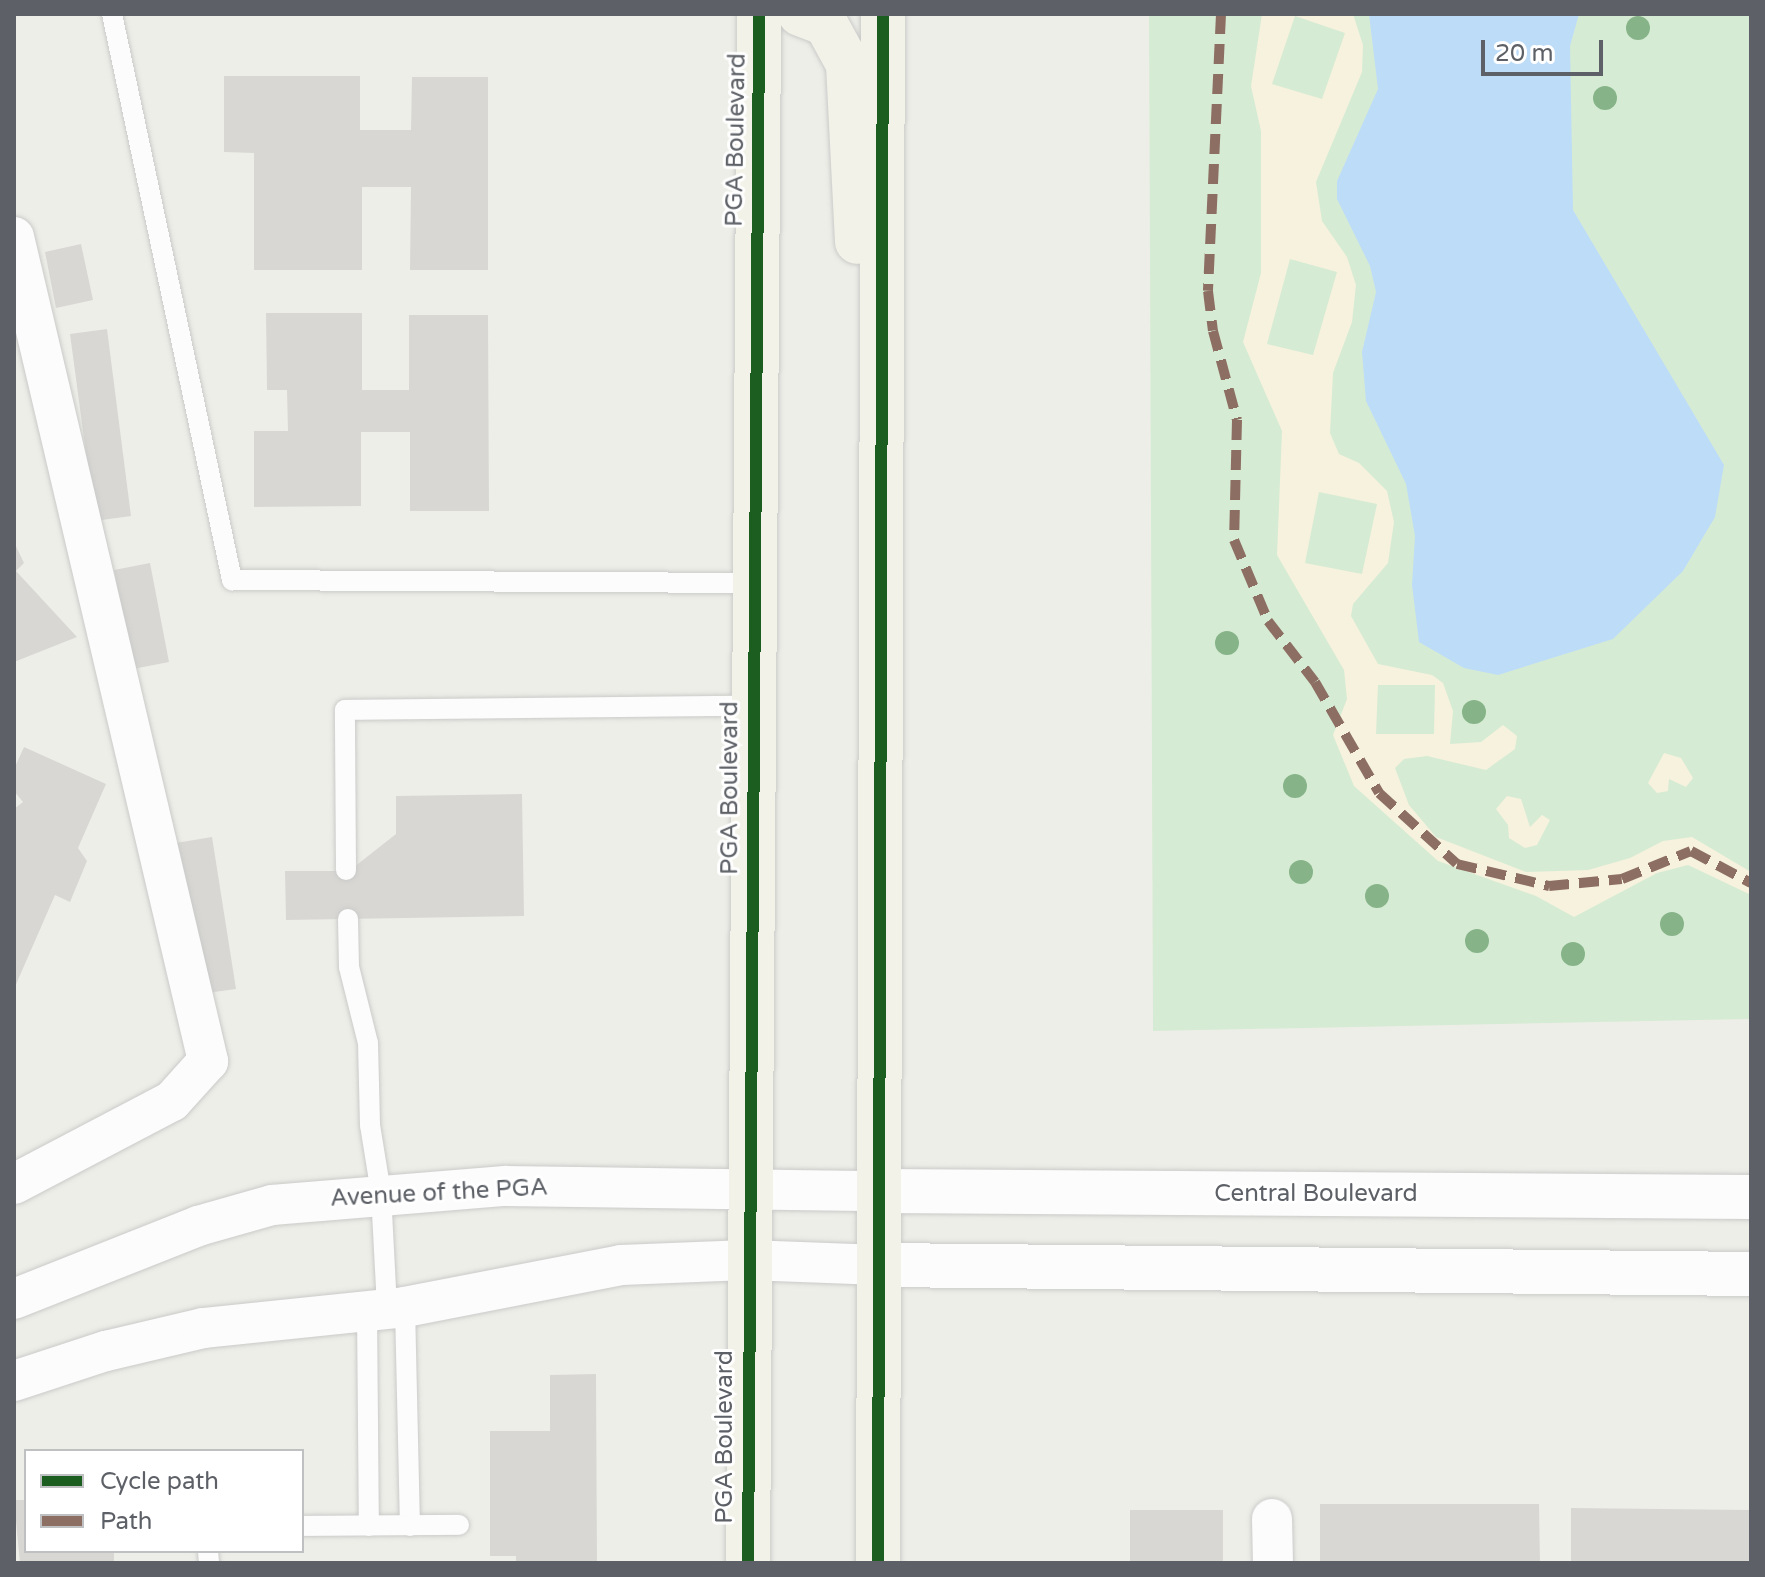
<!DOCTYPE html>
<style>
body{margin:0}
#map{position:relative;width:1765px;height:1577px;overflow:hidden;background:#eeeee9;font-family:"Varela Round",sans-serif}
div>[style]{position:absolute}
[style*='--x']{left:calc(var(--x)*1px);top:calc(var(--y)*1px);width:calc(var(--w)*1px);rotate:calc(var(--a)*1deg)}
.green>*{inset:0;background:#d6ebd4}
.sand>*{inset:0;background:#f6f2de}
.water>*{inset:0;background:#bddcf8}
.building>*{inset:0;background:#d8d7d4}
.roads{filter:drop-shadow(0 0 2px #cacbc9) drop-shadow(0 0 2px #cacbc9)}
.lane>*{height:20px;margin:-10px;padding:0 10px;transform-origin:10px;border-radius:10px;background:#fcfcfc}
.street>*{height:40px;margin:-20px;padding:0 20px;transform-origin:20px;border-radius:20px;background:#fcfcfc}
.secondary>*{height:44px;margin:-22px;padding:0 22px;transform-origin:22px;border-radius:22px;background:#fcfcfc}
.primary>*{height:44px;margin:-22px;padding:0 22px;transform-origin:22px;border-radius:22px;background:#f3f2e9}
.quiet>*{height:10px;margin-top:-5px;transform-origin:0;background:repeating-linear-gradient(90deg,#8d6e63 0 20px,transparent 0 30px)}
.cycleway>*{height:12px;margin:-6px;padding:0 6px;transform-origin:6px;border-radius:6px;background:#1b5e20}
.trees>*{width:24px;height:24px;margin:-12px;border-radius:50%;background:#86b488}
span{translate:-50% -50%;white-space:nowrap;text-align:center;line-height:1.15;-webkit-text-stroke:6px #fff;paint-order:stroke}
.street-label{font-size:24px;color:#5d6167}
.frame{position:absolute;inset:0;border:16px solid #5d6167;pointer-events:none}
.legend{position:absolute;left:24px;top:1449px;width:280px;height:104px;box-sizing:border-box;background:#fff;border:2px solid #bec0c2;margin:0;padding:10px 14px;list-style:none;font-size:24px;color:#5d6167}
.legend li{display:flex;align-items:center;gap:16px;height:40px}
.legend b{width:40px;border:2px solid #bec0c2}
.scale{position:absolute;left:1481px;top:40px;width:122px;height:36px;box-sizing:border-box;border:4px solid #5d6167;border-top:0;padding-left:10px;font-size:24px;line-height:28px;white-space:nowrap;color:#5d6167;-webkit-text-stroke:6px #fff;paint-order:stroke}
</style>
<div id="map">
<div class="green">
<i style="clip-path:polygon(1149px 14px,1751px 14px,1751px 1019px,1153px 1031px)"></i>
</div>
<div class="sand">
<i style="clip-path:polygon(evenodd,1262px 14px,1353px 14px,1363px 45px,1362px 72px,1316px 182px,1322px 221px,1347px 257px,1356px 285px,1352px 322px,1333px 373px,1330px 433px,1339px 454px,1359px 463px,1387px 491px,1394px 522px,1388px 563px,1353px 604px,1351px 616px,1378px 664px,1432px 675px,1443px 683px,1453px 711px,1450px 744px,1481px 742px,1503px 725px,1517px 736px,1515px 749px,1486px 770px,1427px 756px,1404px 759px,1395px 768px,1409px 805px,1436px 837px,1526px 872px,1588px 870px,1630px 858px,1663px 841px,1692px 837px,1751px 872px,1751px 895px,1688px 865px,1657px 873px,1574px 917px,1536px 896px,1438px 861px,1354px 786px,1333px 735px,1347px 699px,1344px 670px,1277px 555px,1282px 431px,1243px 342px,1261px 273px,1261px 131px,1251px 86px,1262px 14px,1295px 16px,1345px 33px,1322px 99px,1272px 84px,1295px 16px,1262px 14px,1290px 259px,1337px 272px,1313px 355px,1267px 344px,1290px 259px,1262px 14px,1319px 492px,1377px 504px,1362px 574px,1305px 563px,1319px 492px,1262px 14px,1378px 685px,1435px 685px,1434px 734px,1376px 734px,1378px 685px)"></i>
<i style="clip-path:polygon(1664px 753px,1681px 758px,1693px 778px,1686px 787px,1669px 779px,1668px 791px,1657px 793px,1648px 783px)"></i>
<i style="clip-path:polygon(1507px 796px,1521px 799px,1530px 827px,1542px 815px,1550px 820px,1537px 845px,1525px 848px,1509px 838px,1508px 825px,1496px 809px)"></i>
</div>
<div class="water">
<i style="clip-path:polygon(1369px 14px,1579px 14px,1570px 46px,1573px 210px,1724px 465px,1715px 517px,1683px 571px,1613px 639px,1498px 675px,1464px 668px,1419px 642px,1412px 585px,1415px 536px,1406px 484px,1366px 401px,1362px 352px,1376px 292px,1370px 266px,1337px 199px,1337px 181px,1378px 89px)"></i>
</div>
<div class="building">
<i style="clip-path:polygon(224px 76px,360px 76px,360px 130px,411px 130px,412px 77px,488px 77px,488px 270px,410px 270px,411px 187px,362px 187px,362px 270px,254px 270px,254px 153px,224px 152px)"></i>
<i style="clip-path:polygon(81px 244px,93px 300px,56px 308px,45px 252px)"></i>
<i style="clip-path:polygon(266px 313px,362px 313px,362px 390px,409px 390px,409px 315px,488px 315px,489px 511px,410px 511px,410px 432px,361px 432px,361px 506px,254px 507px,254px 431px,288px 431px,287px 390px,267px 390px)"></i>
<i style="clip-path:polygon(107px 329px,131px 516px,95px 521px,70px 334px)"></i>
<i style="clip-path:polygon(14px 542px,24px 563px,16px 571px,77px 637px,14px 662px)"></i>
<i style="clip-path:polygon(150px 563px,169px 662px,133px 669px,114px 570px)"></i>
<i style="clip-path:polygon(24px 747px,106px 784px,78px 848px,87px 861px,70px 902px,55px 895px,14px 989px,14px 809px,23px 802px,14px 791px,14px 769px)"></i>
<i style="clip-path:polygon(522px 794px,524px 916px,286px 920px,285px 871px,349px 871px,396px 834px,396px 796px)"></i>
<i style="clip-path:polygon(212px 837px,236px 989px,200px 994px,176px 843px)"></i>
<i style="clip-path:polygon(596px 1374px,597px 1563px,516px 1563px,516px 1556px,490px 1556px,490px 1431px,550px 1431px,550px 1375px)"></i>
<i style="clip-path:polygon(14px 1500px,26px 1500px,26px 1551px,114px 1551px,114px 1563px,20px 1563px)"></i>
<i style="clip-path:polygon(1320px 1504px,1539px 1504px,1540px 1563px,1320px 1563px)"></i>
<i style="clip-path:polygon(1571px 1508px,1751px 1510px,1751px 1563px,1571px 1563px)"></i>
<i style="clip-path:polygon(1130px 1510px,1223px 1510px,1223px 1563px,1130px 1563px)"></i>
</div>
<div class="roads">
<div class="lane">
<i style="--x:112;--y:14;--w:579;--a:78.03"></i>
<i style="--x:232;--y:580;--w:522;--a:0.33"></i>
<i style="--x:346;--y:870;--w:160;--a:-90.4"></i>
<i style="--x:345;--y:710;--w:408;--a:-0.6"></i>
<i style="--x:348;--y:919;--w:48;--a:88.8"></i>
<i style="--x:349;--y:967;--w:78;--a:76"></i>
<i style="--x:368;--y:1043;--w:82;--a:88.6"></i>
<i style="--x:370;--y:1125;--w:69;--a:80.8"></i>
<i style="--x:381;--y:1193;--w:115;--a:87"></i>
<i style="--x:405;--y:1307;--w:219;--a:88.7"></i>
<i style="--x:367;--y:1310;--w:216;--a:89.5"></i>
<i style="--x:302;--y:1526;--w:157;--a:-0.4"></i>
<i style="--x:208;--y:1551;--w:12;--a:85"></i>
</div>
<div class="street">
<i style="--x:14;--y:237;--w:847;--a:76.75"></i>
<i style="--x:208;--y:1061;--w:54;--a:132"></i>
<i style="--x:172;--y:1101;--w:178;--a:152.3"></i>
<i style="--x:14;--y:1299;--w:198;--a:-21.6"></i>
<i style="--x:198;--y:1226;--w:77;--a:-15.8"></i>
<i style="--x:272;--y:1205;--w:234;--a:-4.7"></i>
<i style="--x:505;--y:1186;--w:376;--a:0.8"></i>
<i style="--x:14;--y:1381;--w:97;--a:-18.1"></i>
<i style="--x:106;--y:1351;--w:100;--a:-13.3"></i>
<i style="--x:203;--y:1328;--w:203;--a:-5.9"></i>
<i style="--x:405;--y:1307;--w:220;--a:-11"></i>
<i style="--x:621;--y:1265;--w:126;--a:-2.3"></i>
<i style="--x:747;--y:1260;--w:134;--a:2.1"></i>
<i style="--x:1272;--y:1519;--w:44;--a:88.7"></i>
</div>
<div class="secondary">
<i style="--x:881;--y:1191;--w:870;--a:0.4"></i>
<i style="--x:881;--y:1265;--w:870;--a:0.59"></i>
</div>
<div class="primary">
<i style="--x:800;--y:14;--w:28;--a:21"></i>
<i style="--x:826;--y:24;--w:46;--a:61.2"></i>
<i style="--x:848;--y:64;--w:178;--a:87.1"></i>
<i style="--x:748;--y:1563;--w:1549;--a:-89.59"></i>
<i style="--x:878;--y:1563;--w:1549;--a:-89.82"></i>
</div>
</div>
<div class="quiet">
<i style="--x:1221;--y:14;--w:277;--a:92.7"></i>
<i style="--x:1208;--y:291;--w:40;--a:82.9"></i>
<i style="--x:1213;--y:331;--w:92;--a:74.9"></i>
<i style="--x:1237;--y:420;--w:120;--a:91.4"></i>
<i style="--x:1234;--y:540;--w:88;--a:67.2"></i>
<i style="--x:1268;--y:621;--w:77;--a:52.4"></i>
<i style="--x:1315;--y:682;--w:128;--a:60"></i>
<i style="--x:1379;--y:793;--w:105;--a:42.3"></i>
<i style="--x:1457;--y:864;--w:95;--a:13.4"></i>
<i style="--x:1549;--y:886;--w:73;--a:-5.5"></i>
<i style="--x:1622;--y:879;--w:74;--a:-22.1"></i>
<i style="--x:1691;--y:851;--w:68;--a:28.1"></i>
</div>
<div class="cycleway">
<i style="--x:748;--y:1563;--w:1549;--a:-89.59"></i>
<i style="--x:878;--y:1563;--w:1549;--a:-89.82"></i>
</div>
<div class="trees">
<i style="left:1638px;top:28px"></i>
<i style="left:1605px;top:98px"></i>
<i style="left:1227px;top:643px"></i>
<i style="left:1474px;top:712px"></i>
<i style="left:1295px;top:786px"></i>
<i style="left:1301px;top:872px"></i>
<i style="left:1377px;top:896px"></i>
<i style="left:1672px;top:924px"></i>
<i style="left:1477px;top:941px"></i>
<i style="left:1573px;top:954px"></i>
</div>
<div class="street-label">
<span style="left:736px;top:140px;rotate:-89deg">PGA Boulevard</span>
<span style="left:730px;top:788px;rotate:-90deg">PGA Boulevard</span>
<span style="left:439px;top:1193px;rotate:-3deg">Avenue of the PGA</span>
<span style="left:1316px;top:1194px">Central Boulevard</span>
<span style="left:725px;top:1437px;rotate:-90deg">PGA Boulevard</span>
</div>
<div class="frame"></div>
<ul class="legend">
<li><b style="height:10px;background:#1b5e20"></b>Cycle path</li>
<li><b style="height:10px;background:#8d6e63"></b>Path</li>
</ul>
<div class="scale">20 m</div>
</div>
